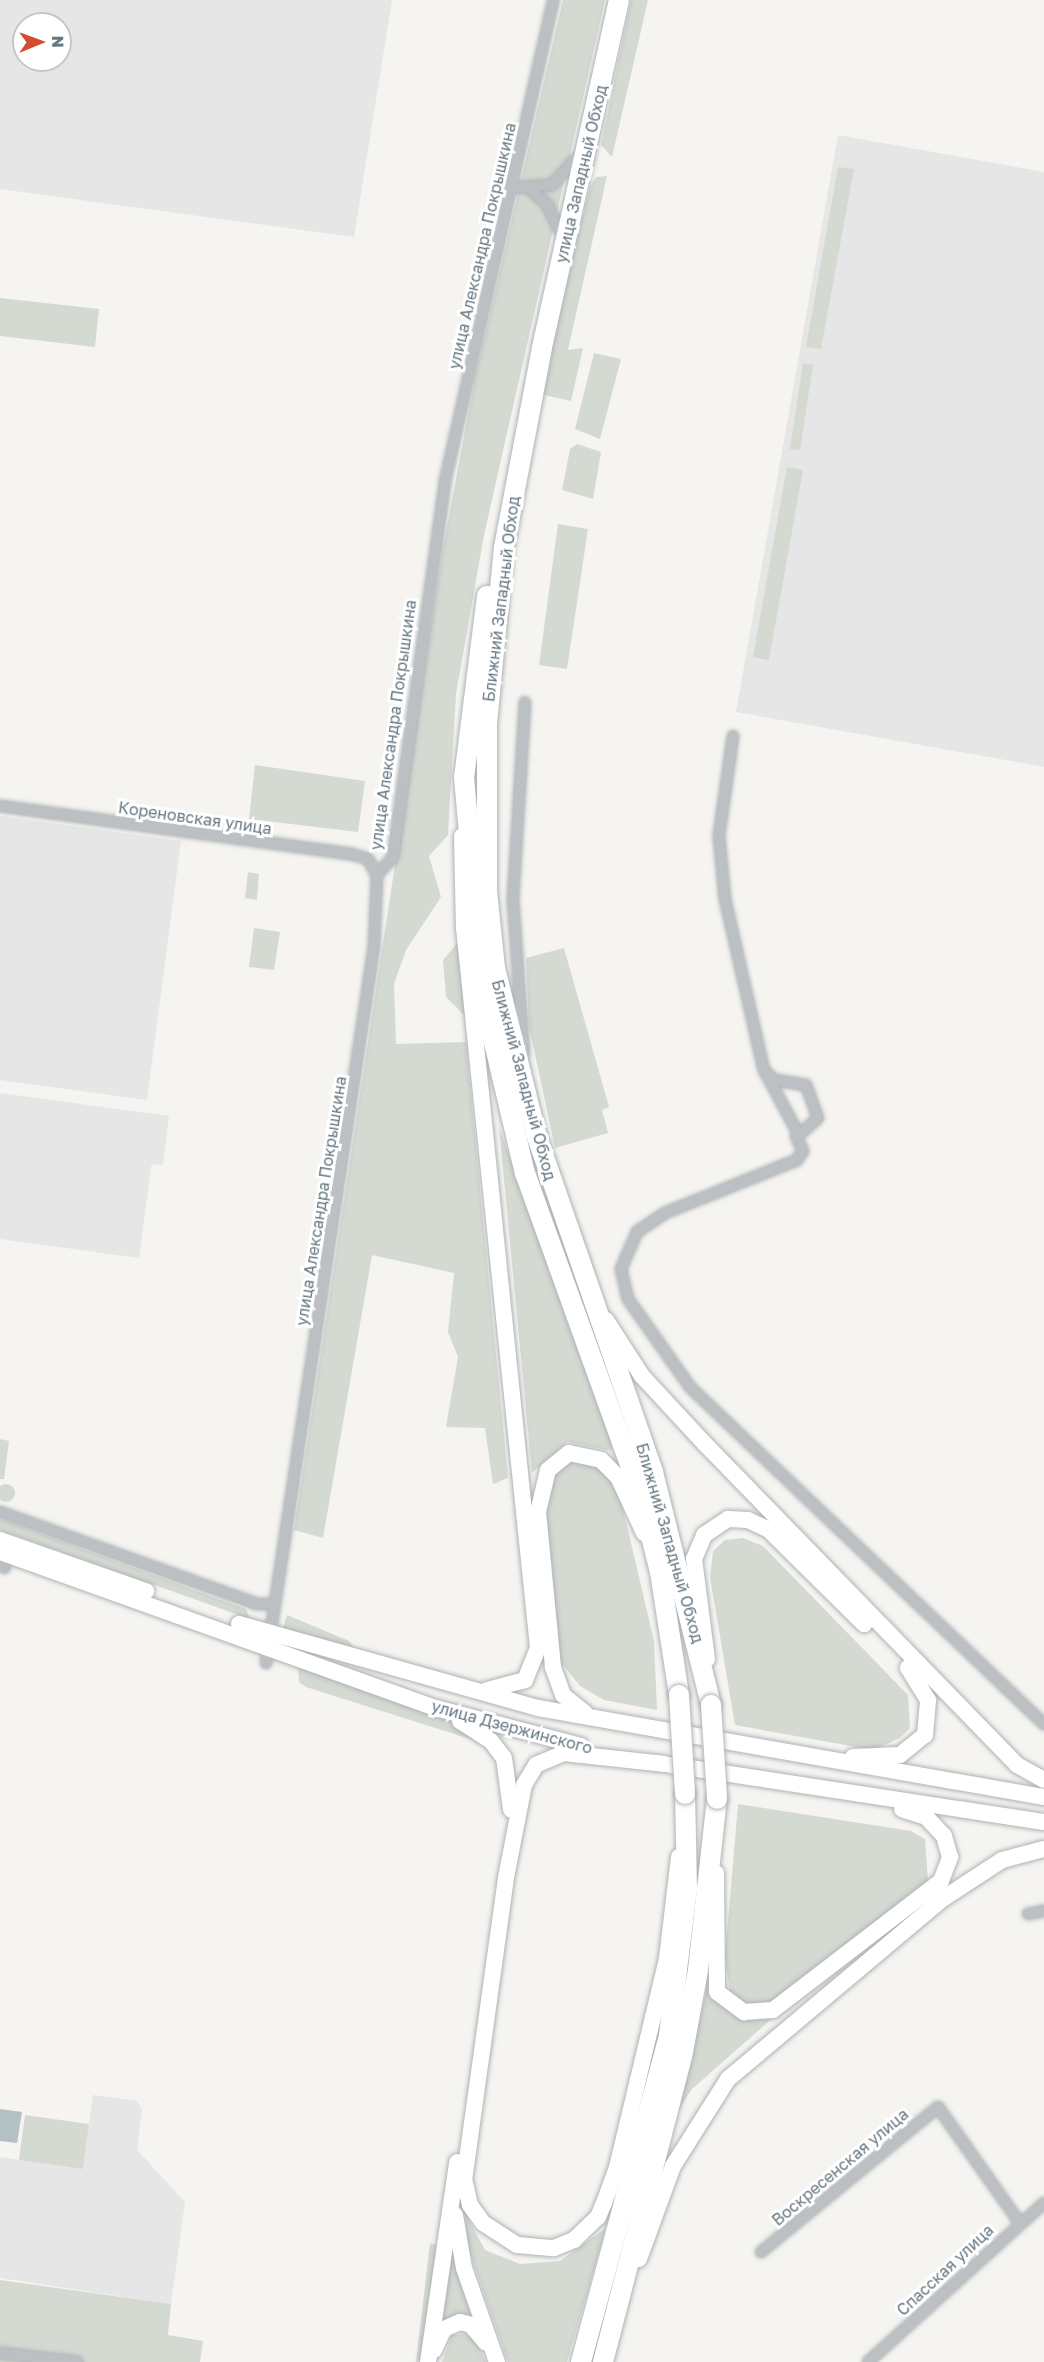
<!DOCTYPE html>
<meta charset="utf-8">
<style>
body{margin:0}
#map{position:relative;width:1044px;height:2362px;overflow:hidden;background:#f5f4f1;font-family:"Golos Text",sans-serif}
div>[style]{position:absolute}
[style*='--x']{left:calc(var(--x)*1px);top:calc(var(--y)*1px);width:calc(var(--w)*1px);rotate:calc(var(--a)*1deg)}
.built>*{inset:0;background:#e5e6e5}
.green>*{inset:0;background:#d4d9d1}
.round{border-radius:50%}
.water>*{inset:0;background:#b4c1c4}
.roads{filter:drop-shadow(0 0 2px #adb3b6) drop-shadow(0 0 2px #adb3b6)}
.street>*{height:10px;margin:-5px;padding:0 5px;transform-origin:5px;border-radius:5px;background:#bcc0c3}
.primary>*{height:16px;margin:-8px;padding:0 8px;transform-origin:8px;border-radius:8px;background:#fff}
.highway>*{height:20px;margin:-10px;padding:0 10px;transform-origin:10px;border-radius:10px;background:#fff}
.bridges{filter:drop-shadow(0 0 2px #afb4b6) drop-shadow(0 0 2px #afb4b6)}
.highway-bridge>*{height:20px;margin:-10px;padding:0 10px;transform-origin:10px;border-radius:10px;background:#fff}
span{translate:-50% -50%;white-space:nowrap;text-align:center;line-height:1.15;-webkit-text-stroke:6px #fff;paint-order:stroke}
.street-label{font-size:16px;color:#667780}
.north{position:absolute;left:12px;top:12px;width:60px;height:60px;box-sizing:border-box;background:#fff;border:2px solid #c2c9cc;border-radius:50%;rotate:89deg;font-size:16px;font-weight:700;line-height:24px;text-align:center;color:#667780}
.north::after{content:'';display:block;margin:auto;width:21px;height:27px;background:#d54a31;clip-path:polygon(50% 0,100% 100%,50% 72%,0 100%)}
</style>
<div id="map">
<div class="built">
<i style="clip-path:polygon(evenodd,0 0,392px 0,354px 237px,0 189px,0 0,24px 24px,60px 24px,60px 60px,24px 60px,24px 24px)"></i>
<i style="clip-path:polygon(838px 135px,1044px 172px,1044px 767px,736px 712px)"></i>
<i style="clip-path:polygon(0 816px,181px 841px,147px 1100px,0 1080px)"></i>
<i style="clip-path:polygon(0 1093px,169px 1116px,163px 1165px,152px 1164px,151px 1168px,139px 1258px,0 1239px)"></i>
<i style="clip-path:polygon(93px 2095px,137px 2101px,142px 2109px,137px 2150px,185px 2202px,171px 2304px,0 2278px,0 2157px,83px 2169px)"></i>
</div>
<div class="green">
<i style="clip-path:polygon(563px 0,605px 0,484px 535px,456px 694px,448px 835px,429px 856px,441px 897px,406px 950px,394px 984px,396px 1044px,466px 1042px,508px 1478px,493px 1484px,485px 1428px,446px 1427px,458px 1357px,448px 1332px,454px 1273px,372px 1255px,323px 1538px,294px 1530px,443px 548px,475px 378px)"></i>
<i style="clip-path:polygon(631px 0,648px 0,612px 157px,601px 145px)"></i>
<i style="clip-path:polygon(838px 167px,854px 169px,821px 349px,806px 347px)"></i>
<i style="clip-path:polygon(607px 176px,568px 350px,583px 348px,571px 401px,540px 394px,590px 187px,596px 177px)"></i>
<i style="clip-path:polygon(0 298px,99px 309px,95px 347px,0 336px)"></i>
<i style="clip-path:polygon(594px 353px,621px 359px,600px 439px,575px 429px)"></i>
<i style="clip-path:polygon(803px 363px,813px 365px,800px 450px,790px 449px)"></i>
<i style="clip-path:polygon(577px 444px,601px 452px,593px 499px,562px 490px,570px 449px)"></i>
<i style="clip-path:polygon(787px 467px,803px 470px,769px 660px,753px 657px)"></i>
<i style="clip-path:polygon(558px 524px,588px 529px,567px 669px,539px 665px)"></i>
<i style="clip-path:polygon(255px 765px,365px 781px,358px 832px,249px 819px)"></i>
<i style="clip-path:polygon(248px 872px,259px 874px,257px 900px,245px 898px)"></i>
<i style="clip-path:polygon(254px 928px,280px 932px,274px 970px,249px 967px)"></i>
<i style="clip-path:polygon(459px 941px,468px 1019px,446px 997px,443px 960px)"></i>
<i style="clip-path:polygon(564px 948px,609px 1107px,602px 1110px,608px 1133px,555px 1148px,529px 1026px,526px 958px)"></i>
<i style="clip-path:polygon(499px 1127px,611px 1439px,612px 1451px,567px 1442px,532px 1473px)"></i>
<i style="clip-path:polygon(0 1439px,9px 1441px,4px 1479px,0 1479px)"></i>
<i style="clip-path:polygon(566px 1461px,605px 1469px,620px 1496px,654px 1641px,657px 1710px,604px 1700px,580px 1686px,560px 1661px,544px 1511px,550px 1478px)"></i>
<i class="round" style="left:-3px;top:1484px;width:18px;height:18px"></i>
<i style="clip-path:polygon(0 1519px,246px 1609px,250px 1619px,0 1530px)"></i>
<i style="clip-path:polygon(743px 1538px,763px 1546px,908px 1695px,910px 1728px,900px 1738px,873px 1750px,735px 1725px,710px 1577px,713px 1551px,725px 1540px)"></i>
<i style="clip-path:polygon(287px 1615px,349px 1641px,353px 1647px,283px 1628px)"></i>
<i style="clip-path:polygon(298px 1667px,457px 1722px,486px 1744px,306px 1687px,299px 1682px)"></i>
<i style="clip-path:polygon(738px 1804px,911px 1831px,925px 1839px,928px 1881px,781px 2002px,755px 2007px,741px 2002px,730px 1993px,725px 1957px)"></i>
<i style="clip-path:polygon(707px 1989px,734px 2015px,776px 2015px,691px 2090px,672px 2122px)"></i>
<i style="clip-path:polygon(25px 2115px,89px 2124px,83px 2169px,19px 2160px)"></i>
<i style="clip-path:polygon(465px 2213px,485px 2250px,520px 2264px,560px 2261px,606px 2228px,567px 2362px,508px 2362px,468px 2248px)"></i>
<i style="clip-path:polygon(430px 2243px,438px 2246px,423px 2360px,416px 2362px)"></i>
<i style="clip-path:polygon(451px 2253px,472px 2313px,440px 2325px)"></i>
<i style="clip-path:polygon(0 2280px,171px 2304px,168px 2335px,203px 2341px,200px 2362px,0 2362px)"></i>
<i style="clip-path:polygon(464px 2334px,475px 2339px,486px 2362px,442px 2362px,452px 2335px)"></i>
</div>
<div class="water">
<i style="clip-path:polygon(0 2109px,22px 2112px,17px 2143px,0 2141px)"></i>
</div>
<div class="roads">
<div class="street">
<i style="--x:512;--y:188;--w:40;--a:-4.3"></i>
<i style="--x:552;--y:185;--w:39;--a:-48"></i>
<i style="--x:532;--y:191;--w:20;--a:41"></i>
<i style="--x:547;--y:204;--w:33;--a:65"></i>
<i style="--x:733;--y:736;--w:101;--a:98"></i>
<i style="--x:719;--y:836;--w:63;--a:84.6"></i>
<i style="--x:725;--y:899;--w:175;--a:77.2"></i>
<i style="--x:764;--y:1070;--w:74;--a:61.7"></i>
<i style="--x:799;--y:1135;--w:25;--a:-42"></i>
<i style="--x:818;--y:1118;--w:35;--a:-110"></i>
<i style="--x:806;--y:1085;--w:32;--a:-171"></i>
<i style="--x:774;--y:1080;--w:14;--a:-135"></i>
<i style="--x:0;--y:806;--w:354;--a:7.8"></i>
<i style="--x:351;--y:854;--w:18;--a:16"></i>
<i style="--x:368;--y:859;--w:18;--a:61"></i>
<i style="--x:524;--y:1054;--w:155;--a:-94.1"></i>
<i style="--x:513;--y:899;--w:197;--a:-86.5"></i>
<i style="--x:796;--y:1136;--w:17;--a:65"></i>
<i style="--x:803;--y:1151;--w:11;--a:124"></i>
<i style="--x:797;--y:1160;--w:142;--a:158.1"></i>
<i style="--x:665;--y:1213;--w:34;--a:146"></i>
<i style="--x:637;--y:1232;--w:40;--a:113.4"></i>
<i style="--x:621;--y:1269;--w:31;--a:77"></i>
<i style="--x:628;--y:1299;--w:108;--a:54.8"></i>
<i style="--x:690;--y:1387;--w:489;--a:43.6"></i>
<i style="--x:0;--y:1512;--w:273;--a:19.7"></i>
<i style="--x:257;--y:1604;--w:16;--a:0"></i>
<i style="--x:0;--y:1564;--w:6;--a:39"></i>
<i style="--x:266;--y:1663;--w:724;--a:-81.42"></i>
<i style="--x:374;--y:947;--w:72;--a:-87.6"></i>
<i style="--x:377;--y:875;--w:24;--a:-48"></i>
<i style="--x:393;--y:857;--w:380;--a:-82.1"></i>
<i style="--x:445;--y:481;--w:493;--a:-77.3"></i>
<i style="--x:1028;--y:1914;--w:16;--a:-11"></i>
<i style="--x:761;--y:2252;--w:229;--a:-39.3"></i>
<i style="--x:938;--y:2107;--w:141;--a:54.8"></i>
<i style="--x:0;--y:2353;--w:78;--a:6.7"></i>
<i style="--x:868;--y:2362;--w:237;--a:-42.1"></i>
</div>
<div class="primary">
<i style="--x:462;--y:836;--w:92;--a:88.8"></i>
<i style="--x:464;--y:928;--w:724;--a:84.13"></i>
<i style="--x:538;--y:1648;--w:35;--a:112"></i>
<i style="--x:525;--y:1680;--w:39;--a:165"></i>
<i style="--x:606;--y:1320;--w:67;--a:57.3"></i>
<i style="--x:642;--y:1376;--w:94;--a:47.2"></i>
<i style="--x:706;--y:1445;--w:446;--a:45.8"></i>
<i style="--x:1017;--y:1765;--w:31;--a:29"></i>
<i style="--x:0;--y:1540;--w:155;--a:19.3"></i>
<i style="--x:0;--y:1552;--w:459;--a:19.7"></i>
<i style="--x:432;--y:1707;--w:154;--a:14.7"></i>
<i style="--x:239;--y:1624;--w:311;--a:15.7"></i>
<i style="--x:538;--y:1708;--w:514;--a:9.98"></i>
<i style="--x:707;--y:1659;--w:101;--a:-97.4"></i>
<i style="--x:694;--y:1559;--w:26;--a:-67"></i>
<i style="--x:704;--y:1535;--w:29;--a:-34"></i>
<i style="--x:728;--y:1519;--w:20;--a:3"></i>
<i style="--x:748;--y:1520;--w:23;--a:25"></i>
<i style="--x:769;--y:1530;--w:134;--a:44.7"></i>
<i style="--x:585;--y:1713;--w:28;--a:-141"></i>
<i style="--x:563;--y:1695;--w:30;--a:-110"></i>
<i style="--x:553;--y:1667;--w:156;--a:-95.5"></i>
<i style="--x:538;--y:1512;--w:43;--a:-76.6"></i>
<i style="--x:548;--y:1470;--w:27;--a:-39"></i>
<i style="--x:569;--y:1453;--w:33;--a:12"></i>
<i style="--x:601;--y:1460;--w:24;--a:45"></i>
<i style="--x:618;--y:1477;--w:62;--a:65.1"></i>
<i style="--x:460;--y:1721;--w:37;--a:33"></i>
<i style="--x:491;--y:1741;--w:21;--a:53"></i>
<i style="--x:504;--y:1758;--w:52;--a:82.3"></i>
<i style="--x:853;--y:1757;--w:47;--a:-2.4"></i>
<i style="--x:900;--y:1755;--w:32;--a:-39"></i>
<i style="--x:925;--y:1735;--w:35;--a:-85"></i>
<i style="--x:928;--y:1700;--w:38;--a:-122"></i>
<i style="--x:665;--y:1764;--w:102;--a:-173.8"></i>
<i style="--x:564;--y:1753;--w:30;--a:157"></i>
<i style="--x:536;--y:1765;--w:23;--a:121"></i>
<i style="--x:524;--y:1785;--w:95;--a:101"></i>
<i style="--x:506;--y:1878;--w:304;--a:97.9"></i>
<i style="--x:464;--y:2179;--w:27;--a:77"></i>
<i style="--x:470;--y:2205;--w:22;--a:54"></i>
<i style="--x:483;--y:2223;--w:40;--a:32.9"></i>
<i style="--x:517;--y:2245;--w:37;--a:5"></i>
<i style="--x:554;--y:2248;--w:22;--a:-22"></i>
<i style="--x:574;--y:2240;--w:33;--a:-44"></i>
<i style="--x:598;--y:2217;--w:15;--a:-67"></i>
<i style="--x:604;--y:2203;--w:38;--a:-70"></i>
<i style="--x:617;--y:2167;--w:215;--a:-76.5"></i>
<i style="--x:667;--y:1958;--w:102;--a:-83.2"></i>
<i style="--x:671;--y:1765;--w:377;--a:8.7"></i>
<i style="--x:716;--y:1873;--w:119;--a:89.5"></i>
<i style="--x:717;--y:1992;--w:34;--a:37"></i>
<i style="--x:744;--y:2012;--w:29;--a:-4"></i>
<i style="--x:773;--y:2010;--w:212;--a:-37.5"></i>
<i style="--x:941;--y:1881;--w:26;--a:-69"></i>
<i style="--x:950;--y:1857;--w:22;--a:-106"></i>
<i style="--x:944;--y:1836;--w:26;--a:-133"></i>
<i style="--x:926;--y:1817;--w:25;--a:-162"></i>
<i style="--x:455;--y:2215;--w:54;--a:80.4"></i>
<i style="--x:464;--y:2268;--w:100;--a:70.7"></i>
<i style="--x:639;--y:2259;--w:99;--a:-69.9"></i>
<i style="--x:673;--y:2166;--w:103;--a:-57.7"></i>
<i style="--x:728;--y:2079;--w:282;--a:-40"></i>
<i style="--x:944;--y:1898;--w:69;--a:-33.2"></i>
<i style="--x:1002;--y:1860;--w:43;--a:-14.7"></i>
<i style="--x:434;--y:2350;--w:23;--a:-65"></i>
<i style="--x:444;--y:2329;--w:17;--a:-24"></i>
<i style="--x:460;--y:2322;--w:11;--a:15"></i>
<i style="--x:471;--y:2325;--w:23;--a:50"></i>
<i style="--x:428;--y:2362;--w:202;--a:-81.7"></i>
</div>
<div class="highway">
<i style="--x:619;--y:0;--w:356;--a:102.5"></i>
<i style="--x:542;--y:348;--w:203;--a:100.8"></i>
<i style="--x:504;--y:547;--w:178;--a:95.5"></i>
<i style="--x:487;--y:724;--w:167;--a:90"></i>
<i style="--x:487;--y:891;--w:77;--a:84.1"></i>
<i style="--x:495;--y:968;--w:171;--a:76.1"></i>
<i style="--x:536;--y:1134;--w:358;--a:70.9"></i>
<i style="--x:653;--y:1472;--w:240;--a:76"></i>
<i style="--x:487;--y:596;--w:182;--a:97.2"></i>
<i style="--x:464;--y:777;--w:220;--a:85"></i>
<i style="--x:483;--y:996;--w:182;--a:76.7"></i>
<i style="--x:525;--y:1173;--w:343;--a:70.2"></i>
<i style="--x:641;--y:1496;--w:78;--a:76"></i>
<i style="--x:660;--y:1572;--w:124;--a:81.2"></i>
<i style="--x:581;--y:2362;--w:339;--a:-74.9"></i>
<i style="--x:669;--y:2035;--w:148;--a:-83"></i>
<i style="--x:687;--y:1888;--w:94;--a:-91.2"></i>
<i style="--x:603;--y:2362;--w:320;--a:-75.5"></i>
<i style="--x:683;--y:2052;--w:83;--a:-79.6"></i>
<i style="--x:698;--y:1970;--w:172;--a:-83.7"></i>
</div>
</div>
<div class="bridges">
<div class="highway-bridge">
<i style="--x:679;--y:1695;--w:99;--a:86.5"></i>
<i style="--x:711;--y:1705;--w:94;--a:86.3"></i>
</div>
</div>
<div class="street-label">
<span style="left:581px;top:174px;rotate:-77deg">улица Западный Обход</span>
<span style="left:482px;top:246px;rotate:-77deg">улица Александра Покрышкина</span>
<span style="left:501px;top:599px;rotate:-83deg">Ближний Западный Обход</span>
<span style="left:393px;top:725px;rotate:-82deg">улица Александра Покрышкина</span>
<span style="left:195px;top:818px;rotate:8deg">Кореновская улица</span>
<span style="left:524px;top:1080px;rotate:75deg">Ближний Западный Обход</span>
<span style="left:321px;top:1201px;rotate:-81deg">улица Александра Покрышкина</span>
<span style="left:670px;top:1543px;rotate:74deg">Ближний Западный Обход</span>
<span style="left:512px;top:1727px;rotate:15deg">улица Дзержинского</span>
<span style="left:840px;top:2167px;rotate:-40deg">Воскресенская улица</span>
<span style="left:945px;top:2270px;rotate:-43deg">Спасская улица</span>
</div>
<div class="north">N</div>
</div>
